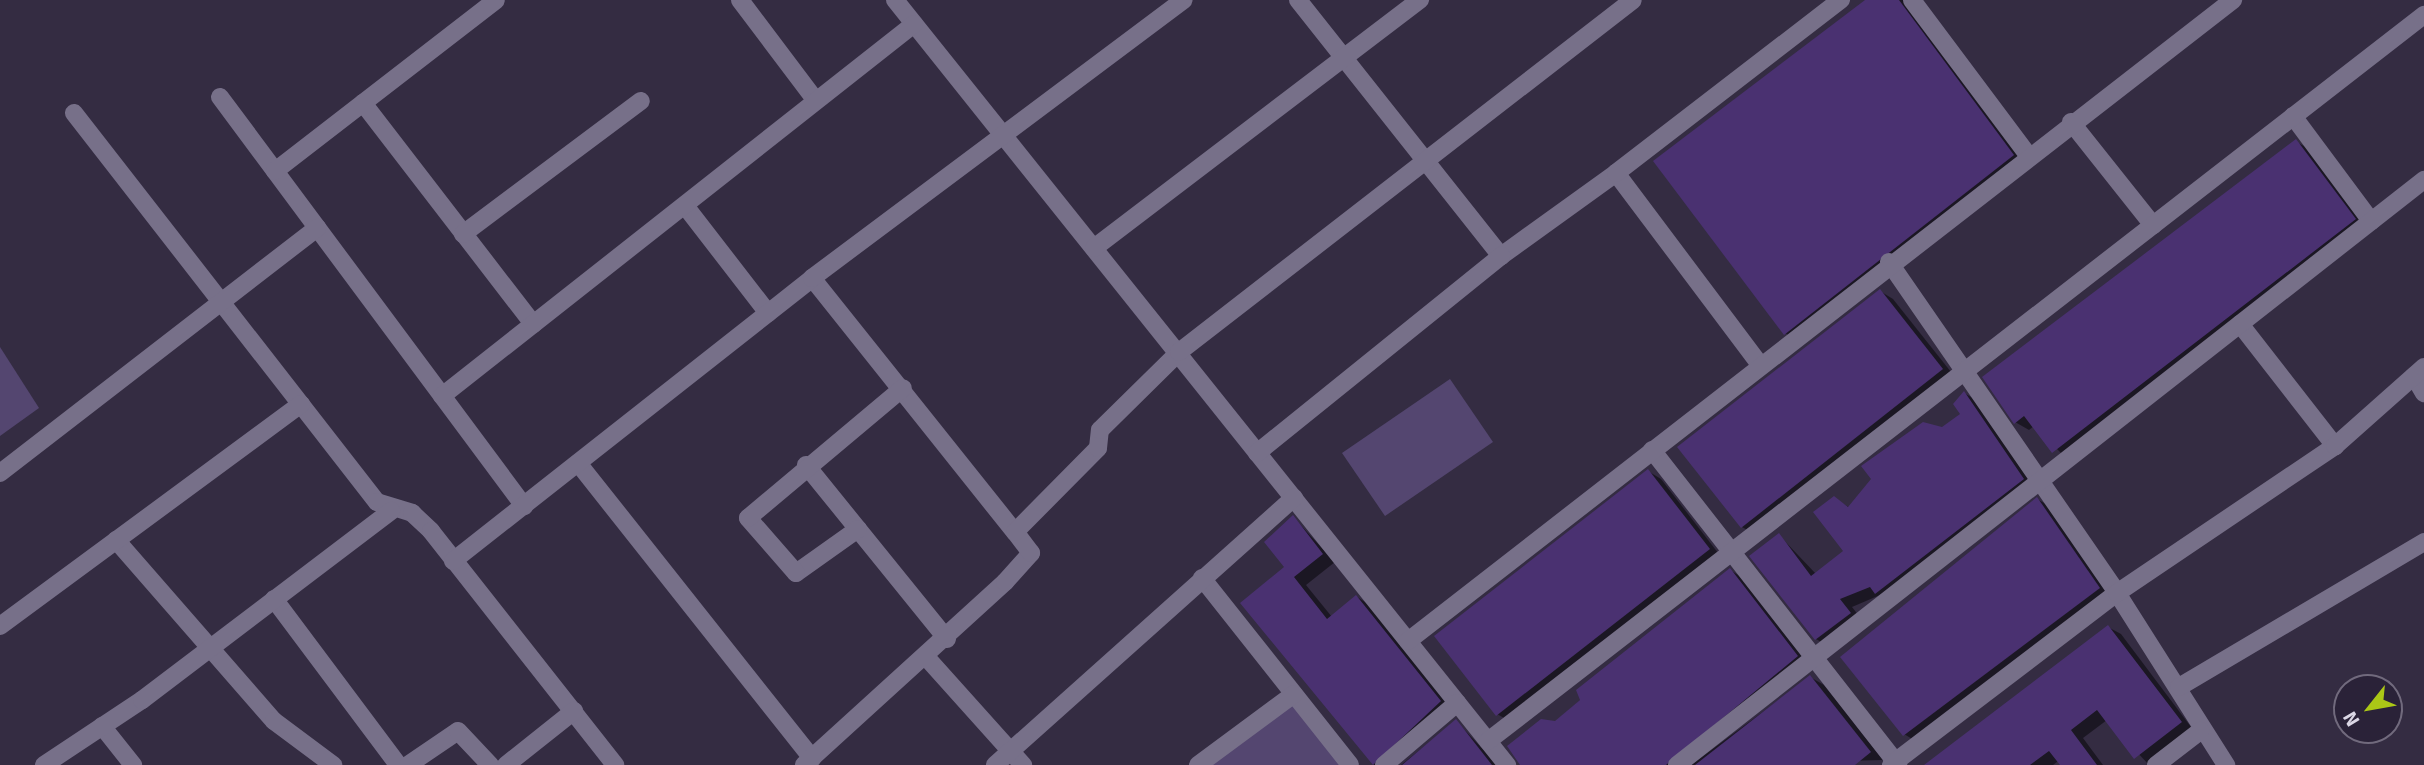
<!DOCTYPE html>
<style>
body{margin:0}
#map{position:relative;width:2424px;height:765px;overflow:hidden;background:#342c42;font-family:Signika,sans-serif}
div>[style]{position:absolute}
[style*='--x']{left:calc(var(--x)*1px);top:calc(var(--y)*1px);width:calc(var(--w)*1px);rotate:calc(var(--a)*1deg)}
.green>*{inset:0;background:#544670}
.shadow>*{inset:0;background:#0007}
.building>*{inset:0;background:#4a3171}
.minor>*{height:18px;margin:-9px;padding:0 9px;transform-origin:9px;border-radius:9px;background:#777089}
span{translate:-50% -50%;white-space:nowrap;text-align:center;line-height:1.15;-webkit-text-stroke:5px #2a2238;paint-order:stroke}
.north{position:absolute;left:2333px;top:674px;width:70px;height:70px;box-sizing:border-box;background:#2a2238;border:2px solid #716a7d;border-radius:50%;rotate:239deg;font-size:19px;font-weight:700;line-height:28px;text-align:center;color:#dbd7e5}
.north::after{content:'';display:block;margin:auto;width:24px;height:32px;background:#abc716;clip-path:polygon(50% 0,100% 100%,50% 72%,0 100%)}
</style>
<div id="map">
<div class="green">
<i style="clip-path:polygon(0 347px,39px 408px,0 436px)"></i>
<i style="clip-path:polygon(1450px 379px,1493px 442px,1385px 516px,1342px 453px)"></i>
<i style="clip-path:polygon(1294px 694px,1350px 765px,1202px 765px)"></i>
</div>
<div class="shadow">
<i style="clip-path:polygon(1868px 0,1903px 0,2023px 161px,1795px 339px,1785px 333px)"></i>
<i style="clip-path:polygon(2296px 142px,2310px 149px,2368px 227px,2067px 459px,2034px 426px,2029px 430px,2015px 422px)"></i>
<i style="clip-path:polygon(1880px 291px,1893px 299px,1955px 377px,1756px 535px,1742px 527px,1679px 447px)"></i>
<i style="clip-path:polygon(1964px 393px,1978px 401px,2037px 487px,1880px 595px,1852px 607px,1863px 621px,1830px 647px,1816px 639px,1779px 535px,1816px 574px,1846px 551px,1834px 498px,1850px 508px,1963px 414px)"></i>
<i style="clip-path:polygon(1648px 471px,1661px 479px,1722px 558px,1511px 722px,1497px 714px)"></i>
<i style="clip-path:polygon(2037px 499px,2051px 507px,2112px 596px,1917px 742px,1904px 734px)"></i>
<i style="clip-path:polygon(1293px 517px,1335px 562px,1306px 585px,1332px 617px,1357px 597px,1370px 605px,1453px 709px,1395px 765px,1374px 765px,1242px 603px,1286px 567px)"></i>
<i style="clip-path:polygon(1730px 570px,1743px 578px,1810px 664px,1683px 765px,1523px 765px,1555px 722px)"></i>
<i style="clip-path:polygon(2108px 627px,2121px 634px,2194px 731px,2149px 765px,2107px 720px,2083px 738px,2103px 765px,2067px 765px,2061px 759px,2053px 765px,1927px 765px)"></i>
<i style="clip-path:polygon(1810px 677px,1824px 685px,1883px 760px,1691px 765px)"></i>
<i style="clip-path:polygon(1456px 721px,1498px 765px,1401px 765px)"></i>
</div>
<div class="building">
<i style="clip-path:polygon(1865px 0,1899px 0,2014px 155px,1784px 335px,1653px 161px)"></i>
<i style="clip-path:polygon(2296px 139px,2356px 219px,2052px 453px,2024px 416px,2014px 424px,1982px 377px)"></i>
<i style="clip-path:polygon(1880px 289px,1943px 369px,1741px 528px,1677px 447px)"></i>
<i style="clip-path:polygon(1964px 391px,2024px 479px,1875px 594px,1870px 587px,1840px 599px,1851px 613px,1815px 640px,1749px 556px,1779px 533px,1811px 576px,1843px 551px,1813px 512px,1834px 496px,1848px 507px,1871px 479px,1861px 466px,1923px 422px,1942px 427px,1960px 414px,1953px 404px)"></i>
<i style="clip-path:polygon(1648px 469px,1710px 549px,1496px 716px,1434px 636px)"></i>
<i style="clip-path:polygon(2037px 497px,2100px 588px,1903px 736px,1840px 657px)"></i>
<i style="clip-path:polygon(1293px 515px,1323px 554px,1294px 577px,1327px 619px,1356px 595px,1441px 701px,1373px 765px,1240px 603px,1284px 567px,1264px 542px)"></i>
<i style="clip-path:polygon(1730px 568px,1798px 656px,1666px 765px,1520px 765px,1507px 746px,1541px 719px,1555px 721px,1580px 700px,1576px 690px)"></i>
<i style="clip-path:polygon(2108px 625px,2182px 722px,2134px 759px,2097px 710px,2071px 730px,2097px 765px,2060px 765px,2049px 751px,2030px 765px,1924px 765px)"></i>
<i style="clip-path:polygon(1810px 675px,1871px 752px,1855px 765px,1695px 765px)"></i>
<i style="clip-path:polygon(1456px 719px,1492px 765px,1402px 765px)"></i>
</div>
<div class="minor">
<i style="--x:740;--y:0;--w:126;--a:53"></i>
<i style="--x:895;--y:0;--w:980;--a:51.34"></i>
<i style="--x:1298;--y:0;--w:327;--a:51.6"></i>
<i style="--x:1501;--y:256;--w:142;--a:-35.8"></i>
<i style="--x:1616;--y:173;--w:240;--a:53.1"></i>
<i style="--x:1912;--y:0;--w:194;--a:53.2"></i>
<i style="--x:220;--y:97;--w:510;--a:53.38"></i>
<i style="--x:363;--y:103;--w:279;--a:52.4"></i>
<i style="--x:74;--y:113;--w:493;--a:52.1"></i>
<i style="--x:377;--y:502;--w:37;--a:17"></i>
<i style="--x:412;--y:513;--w:26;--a:43"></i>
<i style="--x:431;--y:531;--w:298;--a:51.8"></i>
<i style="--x:2293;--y:116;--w:131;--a:53.4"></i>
<i style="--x:2071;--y:122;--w:132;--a:51.5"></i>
<i style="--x:275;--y:171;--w:279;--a:-37.7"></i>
<i style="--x:1616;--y:173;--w:284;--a:-37.6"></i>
<i style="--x:686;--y:207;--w:134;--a:52.3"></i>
<i style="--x:463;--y:234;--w:222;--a:-36.8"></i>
<i style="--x:1094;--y:248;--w:410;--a:-37.3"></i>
<i style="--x:1889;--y:262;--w:402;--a:55.4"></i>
<i style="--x:2117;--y:593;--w:204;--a:57.6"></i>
<i style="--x:812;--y:278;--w:325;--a:51.4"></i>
<i style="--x:2240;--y:324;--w:155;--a:52.1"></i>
<i style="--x:2414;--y:376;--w:20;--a:60"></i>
<i style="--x:442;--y:396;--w:601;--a:-38.24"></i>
<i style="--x:1652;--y:450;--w:400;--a:52"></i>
<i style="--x:1257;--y:453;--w:314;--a:-38.9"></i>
<i style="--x:578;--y:463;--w:377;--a:51.6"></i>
<i style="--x:806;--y:465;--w:224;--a:51"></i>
<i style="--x:0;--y:473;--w:401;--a:-37.7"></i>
<i style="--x:858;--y:529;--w:76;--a:144.6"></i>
<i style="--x:796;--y:573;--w:73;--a:-131.1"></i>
<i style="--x:748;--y:518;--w:202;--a:-40"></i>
<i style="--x:116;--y:540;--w:240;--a:48.9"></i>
<i style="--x:274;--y:721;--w:74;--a:36.7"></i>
<i style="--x:453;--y:561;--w:457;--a:-38.2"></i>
<i style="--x:812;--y:278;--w:464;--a:-36.8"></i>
<i style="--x:1202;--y:578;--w:238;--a:51.6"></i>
<i style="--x:274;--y:599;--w:207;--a:53.2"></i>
<i style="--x:0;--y:626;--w:374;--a:-36.4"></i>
<i style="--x:1408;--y:641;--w:1045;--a:-37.85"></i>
<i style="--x:927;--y:658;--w:144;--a:48.1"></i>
<i style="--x:2179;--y:687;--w:285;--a:-30.6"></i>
<i style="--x:102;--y:726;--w:50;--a:51.5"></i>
<i style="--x:1488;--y:741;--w:1185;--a:-37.8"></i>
<i style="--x:44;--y:765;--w:118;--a:-33.6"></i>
<i style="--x:142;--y:700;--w:313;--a:-37.2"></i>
<i style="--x:408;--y:765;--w:60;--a:-34.2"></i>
<i style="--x:458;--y:731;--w:47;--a:46.7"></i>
<i style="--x:506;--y:765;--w:87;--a:-38.5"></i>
<i style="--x:804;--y:765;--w:272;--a:-42.3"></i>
<i style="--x:1005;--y:582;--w:39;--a:-48"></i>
<i style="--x:1031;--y:553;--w:26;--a:-127"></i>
<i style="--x:1015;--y:532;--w:118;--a:-45.3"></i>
<i style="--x:1098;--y:448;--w:18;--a:-84"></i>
<i style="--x:1100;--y:430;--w:111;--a:-44.6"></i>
<i style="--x:1179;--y:352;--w:574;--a:-37.79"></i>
<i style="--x:995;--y:765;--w:401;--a:-41.8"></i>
<i style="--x:1198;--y:765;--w:119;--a:-36.5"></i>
<i style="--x:1384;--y:765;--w:96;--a:-40.3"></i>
<i style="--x:1677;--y:765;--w:949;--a:-38.07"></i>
<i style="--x:1891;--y:765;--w:284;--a:-37.3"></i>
<i style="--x:2117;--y:593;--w:263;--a:-34"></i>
<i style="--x:2335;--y:446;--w:119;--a:-41.6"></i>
<i style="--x:2156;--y:765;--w:56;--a:-37.7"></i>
</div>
<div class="north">N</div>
</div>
